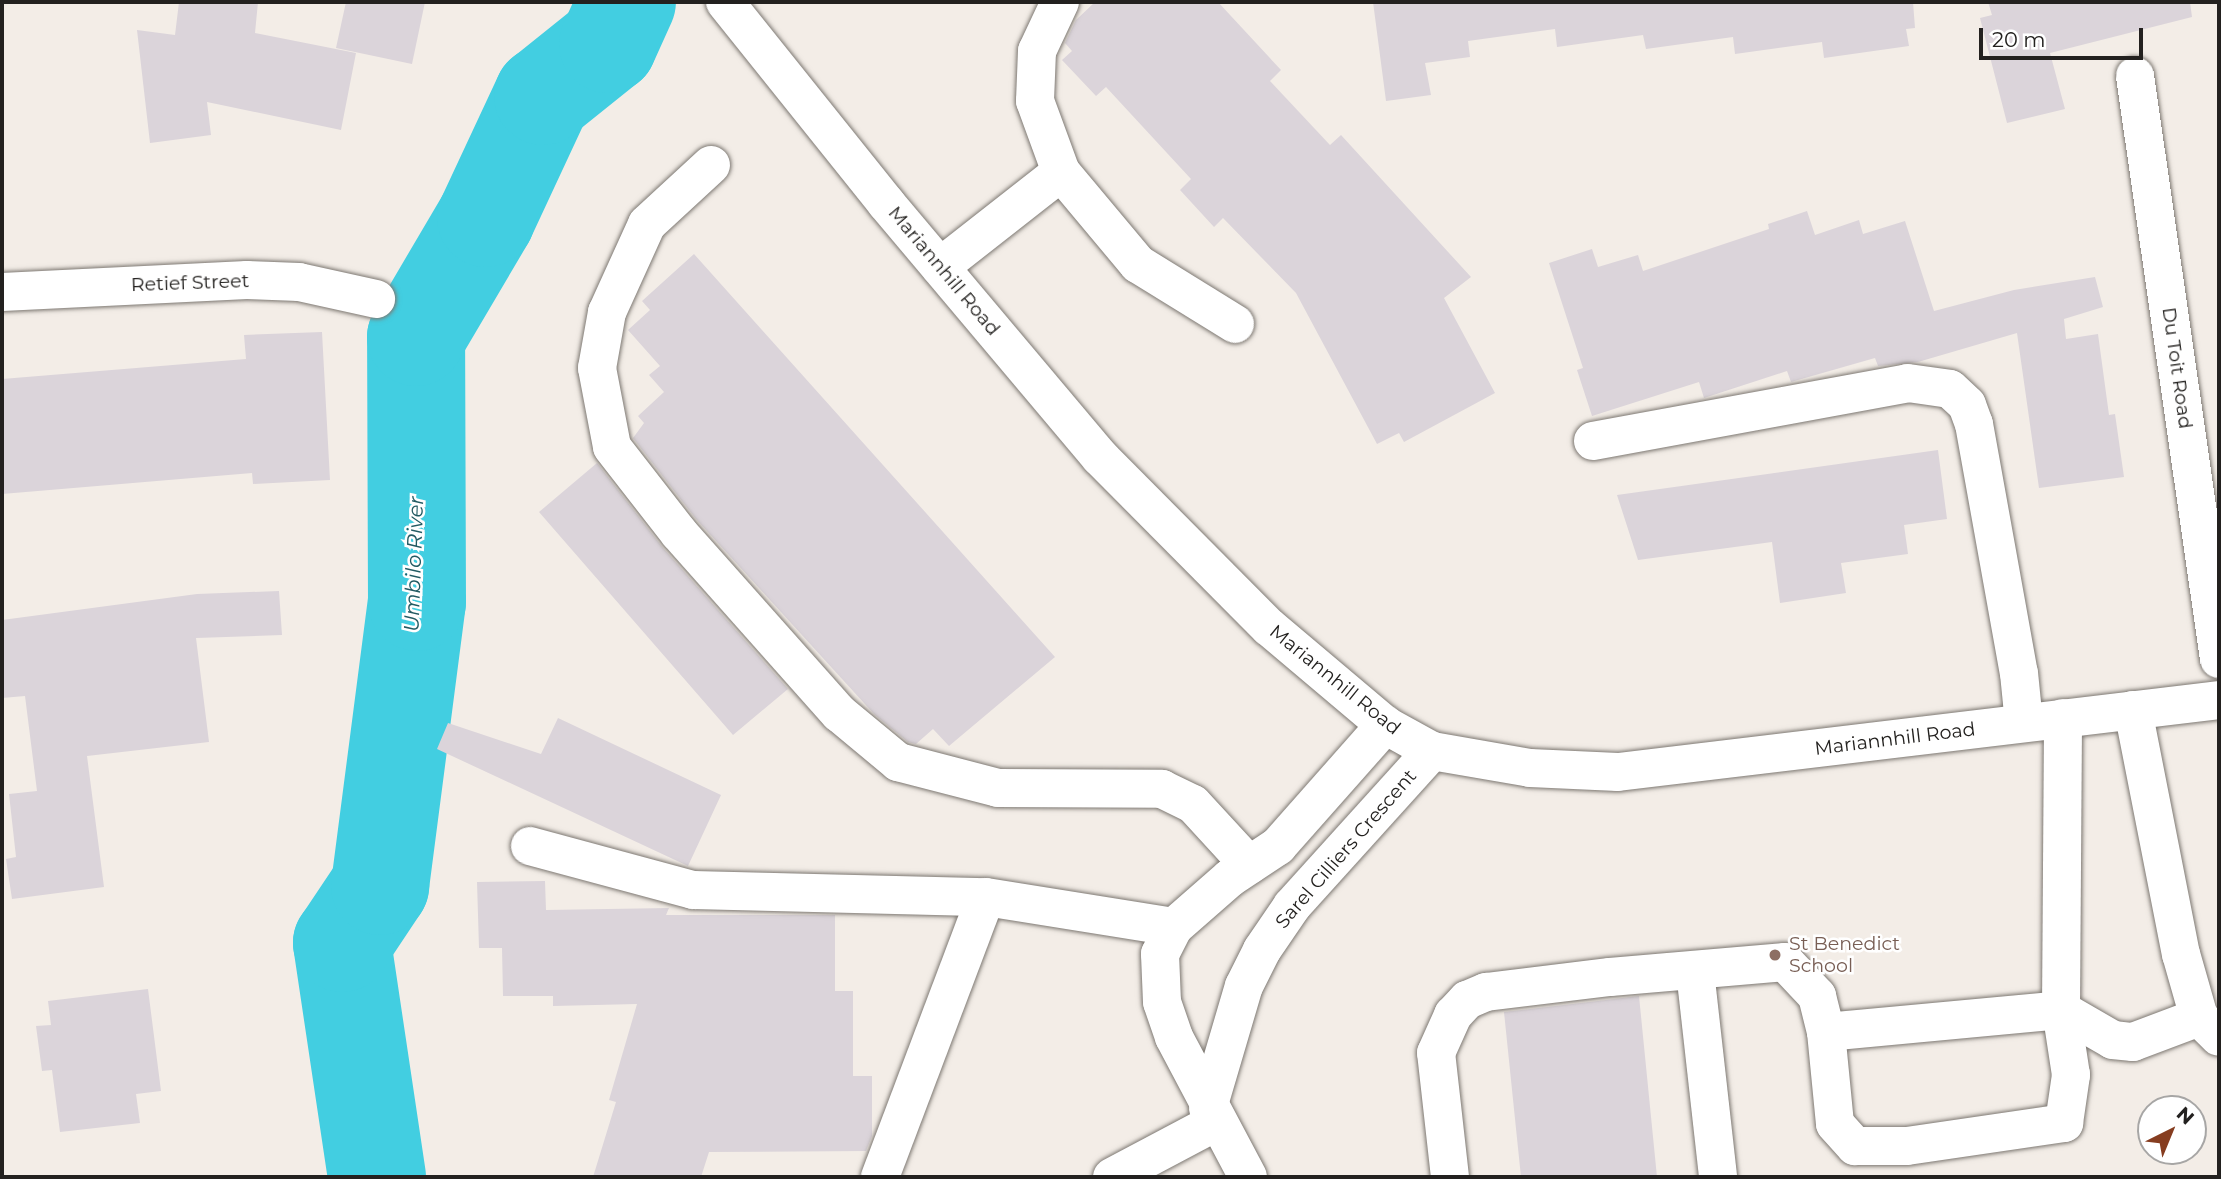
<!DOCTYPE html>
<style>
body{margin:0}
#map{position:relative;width:2221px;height:1179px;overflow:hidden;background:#f3ede7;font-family:Montserrat,sans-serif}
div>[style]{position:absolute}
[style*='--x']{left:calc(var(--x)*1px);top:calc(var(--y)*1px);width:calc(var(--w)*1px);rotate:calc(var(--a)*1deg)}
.river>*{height:98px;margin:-49px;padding:0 49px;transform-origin:49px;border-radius:49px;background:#42cee1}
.building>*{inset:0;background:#dbd4da}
.roads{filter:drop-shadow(0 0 2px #7d7872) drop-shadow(0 0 2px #7d7872)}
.minor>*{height:38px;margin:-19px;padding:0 19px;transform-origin:19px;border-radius:19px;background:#fff}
.dots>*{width:19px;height:19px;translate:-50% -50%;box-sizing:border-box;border:4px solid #fff;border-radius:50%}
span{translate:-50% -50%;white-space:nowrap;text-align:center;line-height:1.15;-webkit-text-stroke:5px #fff;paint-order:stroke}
.street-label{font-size:19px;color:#23211f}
.education-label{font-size:19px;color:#785e54}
.left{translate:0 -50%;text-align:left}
.water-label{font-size:21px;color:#235b63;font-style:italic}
.frame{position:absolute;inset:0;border:4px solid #23211f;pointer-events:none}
.north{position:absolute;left:2137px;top:1095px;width:70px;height:70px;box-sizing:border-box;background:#fff;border:2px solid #a7a6a5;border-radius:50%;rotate:43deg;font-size:19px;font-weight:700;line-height:28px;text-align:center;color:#23211f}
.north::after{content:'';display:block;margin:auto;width:24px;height:32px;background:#863d20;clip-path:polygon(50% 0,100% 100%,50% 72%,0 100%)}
.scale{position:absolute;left:1979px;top:28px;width:164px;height:32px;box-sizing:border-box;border:4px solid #23211f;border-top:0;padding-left:9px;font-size:21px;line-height:24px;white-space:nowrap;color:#23211f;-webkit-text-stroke:5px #fff;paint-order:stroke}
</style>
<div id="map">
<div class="river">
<i style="--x:377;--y:1177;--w:237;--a:-98.5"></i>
<i style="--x:342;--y:943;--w:69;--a:-56.3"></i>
<i style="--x:380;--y:886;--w:286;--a:-82.6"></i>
<i style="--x:417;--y:602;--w:265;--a:-90.2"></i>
<i style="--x:416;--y:337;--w:138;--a:-59.5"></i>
<i style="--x:486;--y:218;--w:135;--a:-65"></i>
<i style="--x:543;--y:96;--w:83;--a:-38.7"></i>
<i style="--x:608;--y:44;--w:46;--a:-65.7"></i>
</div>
<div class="building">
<i style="clip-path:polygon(179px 2px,258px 2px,255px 33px,356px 53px,341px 130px,207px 102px,211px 135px,150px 143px,137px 30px,175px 35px)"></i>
<i style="clip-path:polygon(346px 2px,425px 2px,412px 64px,336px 48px)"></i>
<i style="clip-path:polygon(1095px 2px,1218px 2px,1281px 70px,1270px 81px,1330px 145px,1341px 135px,1471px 277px,1444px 298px,1495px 393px,1404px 442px,1399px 433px,1377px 444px,1296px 293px,1223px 218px,1214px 227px,1180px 190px,1191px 179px,1106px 87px,1096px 96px,1062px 60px,1072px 51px,1065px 43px,1076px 20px)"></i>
<i style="clip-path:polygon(1373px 2px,1913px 2px,1915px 28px,1906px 29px,1909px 46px,1824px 58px,1822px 42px,1735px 54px,1733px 37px,1646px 49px,1643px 35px,1557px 47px,1555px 29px,1468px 41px,1470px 57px,1425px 63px,1431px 95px,1386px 101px)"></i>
<i style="clip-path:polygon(1988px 2px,2190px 2px,2192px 17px,2050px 53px,2065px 109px,2007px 123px,1980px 18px,1992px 15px)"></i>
<i style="clip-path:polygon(1807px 211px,1815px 235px,1859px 220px,1863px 234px,1905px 221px,1934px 311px,2014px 290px,2095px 277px,2103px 307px,2064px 319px,2066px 339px,2098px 334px,2109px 415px,2115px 414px,2124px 477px,2039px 488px,2017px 333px,1918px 362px,1878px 366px,1875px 358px,1791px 382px,1787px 371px,1704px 398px,1699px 382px,1592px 416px,1577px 370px,1583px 368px,1549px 263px,1592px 249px,1598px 267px,1638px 255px,1643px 271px,1769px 229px,1768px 224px)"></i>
<i style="clip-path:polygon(694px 254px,1055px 657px,949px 746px,933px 729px,916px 744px,908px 742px,874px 714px,696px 519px,633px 438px,644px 423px,638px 416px,664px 392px,649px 375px,660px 366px,628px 330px,650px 310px,642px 301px)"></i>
<i style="clip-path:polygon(322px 332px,330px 480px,253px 484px,252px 473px,2px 494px,2px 379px,246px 359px,244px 335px)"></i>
<i style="clip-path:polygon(1938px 450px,1947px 519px,1904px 525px,1908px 554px,1841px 563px,1846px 593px,1780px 603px,1772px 542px,1638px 560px,1617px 495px)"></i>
<i style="clip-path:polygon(597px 463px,663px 548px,788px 689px,733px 735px,539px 512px)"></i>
<i style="clip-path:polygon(279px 591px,282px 635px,196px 638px,209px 742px,87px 756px,104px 887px,12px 899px,6px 859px,16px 857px,9px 794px,37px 791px,25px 696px,2px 698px,2px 620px,197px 594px)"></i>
<i style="clip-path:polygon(558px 718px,721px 795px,688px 866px,437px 749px,448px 723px,541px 754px)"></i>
<i style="clip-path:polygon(545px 881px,546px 910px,669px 908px,666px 915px,835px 915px,835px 991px,853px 991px,853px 1076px,872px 1076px,872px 1136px,866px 1151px,709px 1152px,701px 1177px,593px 1177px,616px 1102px,609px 1100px,637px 1004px,553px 1006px,553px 996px,503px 996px,502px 948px,479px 948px,477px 882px)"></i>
<i style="clip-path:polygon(148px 989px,161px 1091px,136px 1094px,140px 1123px,60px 1132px,52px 1070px,42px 1071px,36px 1026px,51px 1025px,48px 1001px)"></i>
<i style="clip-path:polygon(1639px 996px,1657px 1177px,1521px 1177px,1504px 1012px)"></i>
</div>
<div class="roads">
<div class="minor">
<i style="--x:725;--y:2;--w:258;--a:51.3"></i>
<i style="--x:886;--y:203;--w:332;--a:49.9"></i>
<i style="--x:1100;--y:457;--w:240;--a:45.2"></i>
<i style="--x:1269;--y:627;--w:152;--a:40.2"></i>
<i style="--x:1385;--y:725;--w:54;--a:29"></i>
<i style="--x:1432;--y:751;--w:99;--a:9.8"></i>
<i style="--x:1530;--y:768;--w:88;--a:2.6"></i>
<i style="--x:1618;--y:772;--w:605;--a:-6.83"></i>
<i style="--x:1060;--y:2;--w:54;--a:115.1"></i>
<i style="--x:1037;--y:51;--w:50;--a:92.3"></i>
<i style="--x:1035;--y:101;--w:76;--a:69.9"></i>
<i style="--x:1061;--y:172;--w:120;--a:50.1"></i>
<i style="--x:1138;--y:264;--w:114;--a:31.7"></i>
<i style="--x:2135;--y:76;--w:589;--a:81.8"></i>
<i style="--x:711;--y:165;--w:87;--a:137.3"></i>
<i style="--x:647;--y:224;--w:97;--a:114.4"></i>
<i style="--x:607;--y:312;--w:57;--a:100.1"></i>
<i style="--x:597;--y:368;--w:80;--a:79.2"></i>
<i style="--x:612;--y:447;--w:109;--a:52.1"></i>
<i style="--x:679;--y:533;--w:241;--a:48.4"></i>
<i style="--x:839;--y:713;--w:77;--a:39.7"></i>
<i style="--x:898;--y:762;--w:103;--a:14.6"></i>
<i style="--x:998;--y:788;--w:164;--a:0.3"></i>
<i style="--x:1162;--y:789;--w:34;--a:26"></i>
<i style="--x:1193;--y:804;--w:83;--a:47.4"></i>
<i style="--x:940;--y:267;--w:154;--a:-38.1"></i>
<i style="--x:2;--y:292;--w:245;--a:-2.8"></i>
<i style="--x:247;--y:280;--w:52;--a:2.2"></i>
<i style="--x:299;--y:282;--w:79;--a:12.4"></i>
<i style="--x:1593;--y:441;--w:320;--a:-10.4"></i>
<i style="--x:1908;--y:383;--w:42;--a:8.1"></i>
<i style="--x:1950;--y:389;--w:23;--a:43"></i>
<i style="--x:1967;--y:405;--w:20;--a:70"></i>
<i style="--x:1974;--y:424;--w:253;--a:79.8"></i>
<i style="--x:2019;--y:673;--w:50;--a:84.3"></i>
<i style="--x:2133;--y:710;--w:249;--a:78.9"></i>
<i style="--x:2181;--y:954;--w:66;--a:74.1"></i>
<i style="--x:2199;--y:1017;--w:28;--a:45"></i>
<i style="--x:530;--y:846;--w:169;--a:15.1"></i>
<i style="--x:693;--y:890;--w:293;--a:1.4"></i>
<i style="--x:986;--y:897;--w:190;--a:9.1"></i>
<i style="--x:1695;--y:971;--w:207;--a:83.6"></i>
<i style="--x:1826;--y:1032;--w:236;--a:-5.3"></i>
<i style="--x:2061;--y:1010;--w:60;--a:30"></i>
<i style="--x:2113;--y:1040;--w:20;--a:6"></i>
<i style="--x:2133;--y:1042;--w:71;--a:-20.7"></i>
<i style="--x:1208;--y:1108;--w:127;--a:-73.6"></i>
<i style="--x:1244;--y:986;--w:40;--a:-63.4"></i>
<i style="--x:1262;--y:950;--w:53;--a:-55.7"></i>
<i style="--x:1292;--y:906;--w:209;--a:-47.9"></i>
<i style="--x:880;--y:1177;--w:299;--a:-69.3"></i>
<i style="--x:1112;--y:1177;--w:118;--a:-27.9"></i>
<i style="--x:1248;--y:1177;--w:158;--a:-117.9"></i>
<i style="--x:1174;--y:1037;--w:37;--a:-109"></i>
<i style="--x:1162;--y:1002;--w:48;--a:-92.4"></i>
<i style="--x:1160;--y:954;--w:30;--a:-63"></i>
<i style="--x:1174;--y:927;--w:74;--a:-41.2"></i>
<i style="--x:1230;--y:878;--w:58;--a:-33.7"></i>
<i style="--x:1278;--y:846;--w:162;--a:-48.5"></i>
<i style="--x:1450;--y:1177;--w:125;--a:-96.4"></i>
<i style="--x:1436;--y:1053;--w:42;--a:-65.9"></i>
<i style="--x:1453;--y:1015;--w:21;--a:-47"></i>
<i style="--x:1467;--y:1000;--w:21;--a:-23"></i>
<i style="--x:1486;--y:992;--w:125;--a:-6.9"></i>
<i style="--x:1610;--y:977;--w:176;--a:-4.9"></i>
<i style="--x:1785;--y:962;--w:47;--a:46.7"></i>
<i style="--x:1817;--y:996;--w:37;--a:76"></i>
<i style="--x:1826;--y:1032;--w:92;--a:84.4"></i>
<i style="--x:1835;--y:1124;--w:30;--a:48"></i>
<i style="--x:1855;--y:1146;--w:52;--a:0"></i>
<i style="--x:1907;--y:1146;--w:159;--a:-8.3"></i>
<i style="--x:2064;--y:1123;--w:49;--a:-81.7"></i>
<i style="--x:2071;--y:1075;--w:66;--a:-98.7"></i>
<i style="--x:2061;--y:1010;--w:292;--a:-89.6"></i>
</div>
</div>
<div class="dots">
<i style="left:1775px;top:955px;background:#8d6e63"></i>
</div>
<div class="street-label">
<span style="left:944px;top:271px;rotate:50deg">Mariannhill Road</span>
<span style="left:190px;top:283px;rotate:-2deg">Retief Street</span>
<span style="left:2177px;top:368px;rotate:82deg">Du Toit Road</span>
<span style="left:1335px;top:680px;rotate:39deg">Mariannhill Road</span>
<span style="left:1895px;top:739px;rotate:-7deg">Mariannhill Road</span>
<span style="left:1346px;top:849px;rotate:-49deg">Sarel Cilliers Crescent</span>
</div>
<div class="education-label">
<span class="left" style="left:1789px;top:955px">St Benedict<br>School</span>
</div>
<div class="water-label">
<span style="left:414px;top:564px;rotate:-88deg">Umbilo River</span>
</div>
<div class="frame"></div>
<div class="north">N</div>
<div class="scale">20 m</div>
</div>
